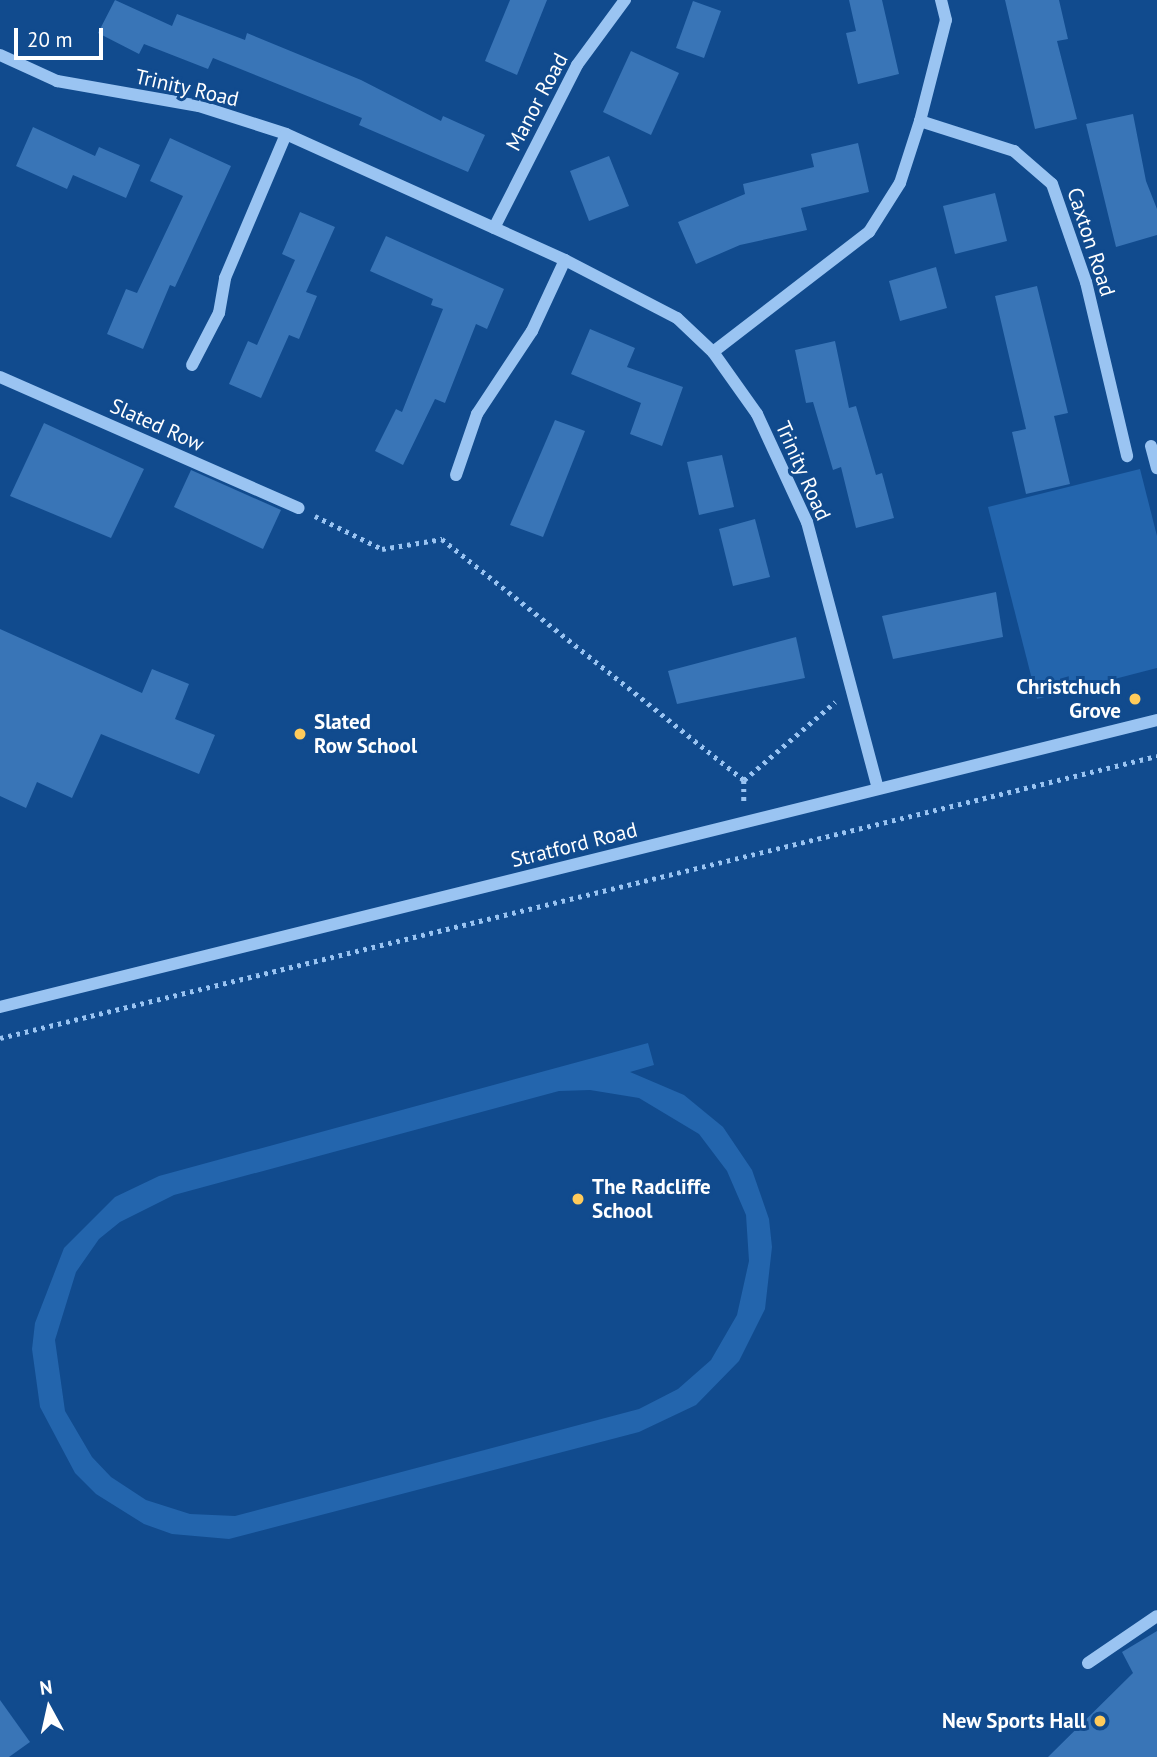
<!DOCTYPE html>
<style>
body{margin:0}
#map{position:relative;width:1157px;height:1757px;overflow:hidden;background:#114b8e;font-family:"PT Sans",sans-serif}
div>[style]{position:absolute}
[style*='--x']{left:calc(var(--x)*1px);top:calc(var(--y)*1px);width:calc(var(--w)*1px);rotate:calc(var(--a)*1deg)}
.green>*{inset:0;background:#2365ad}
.building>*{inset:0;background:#3975b7}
.path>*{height:4.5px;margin-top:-2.25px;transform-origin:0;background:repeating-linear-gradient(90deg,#9ac4f2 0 3.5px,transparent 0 8.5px)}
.minor>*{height:12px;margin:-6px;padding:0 6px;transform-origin:6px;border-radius:6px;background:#9ac4f2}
.dots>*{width:19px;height:19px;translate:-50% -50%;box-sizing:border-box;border:4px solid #114b8e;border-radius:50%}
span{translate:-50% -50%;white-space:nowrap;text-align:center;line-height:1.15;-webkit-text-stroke:6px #114b8e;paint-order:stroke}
.street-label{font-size:21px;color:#fff}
.poi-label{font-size:21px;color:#fff;font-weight:700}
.right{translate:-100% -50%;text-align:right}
.left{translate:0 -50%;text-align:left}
.north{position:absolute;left:14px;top:1673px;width:70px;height:70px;-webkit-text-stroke:5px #114b8e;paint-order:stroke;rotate:352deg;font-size:19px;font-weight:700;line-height:28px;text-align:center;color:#fff}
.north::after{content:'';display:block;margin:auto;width:24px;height:32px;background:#fff;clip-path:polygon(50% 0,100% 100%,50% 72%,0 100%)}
.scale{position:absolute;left:14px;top:28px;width:89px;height:32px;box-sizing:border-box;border:4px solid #fff;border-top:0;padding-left:9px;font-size:21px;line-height:24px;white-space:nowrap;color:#fff;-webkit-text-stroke:5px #114b8e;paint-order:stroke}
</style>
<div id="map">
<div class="green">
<i style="clip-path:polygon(1140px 469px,1157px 536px,1157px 668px,1037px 699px,988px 507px)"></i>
<i style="clip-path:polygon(evenodd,648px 1043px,654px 1065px,630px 1072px,684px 1095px,723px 1127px,752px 1170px,769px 1219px,772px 1247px,765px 1309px,739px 1361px,696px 1405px,639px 1432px,229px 1539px,172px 1534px,144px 1524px,96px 1494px,75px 1473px,40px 1407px,32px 1349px,35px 1323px,64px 1248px,115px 1197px,159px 1176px,648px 1043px,590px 1090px,639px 1098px,699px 1134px,727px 1171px,746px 1215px,749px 1261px,737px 1315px,711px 1360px,678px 1389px,639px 1409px,235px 1516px,190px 1514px,146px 1500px,111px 1477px,92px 1457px,65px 1411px,55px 1340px,76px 1272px,99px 1239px,120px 1222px,174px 1195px,559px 1091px,590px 1090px)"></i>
</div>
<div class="building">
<i style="clip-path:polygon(115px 0,172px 26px,177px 14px,245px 40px,247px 33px,361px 80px,441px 121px,443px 116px,485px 135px,468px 172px,359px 125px,362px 118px,213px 58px,208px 69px,144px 44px,139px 54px,98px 33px)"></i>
<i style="clip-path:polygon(510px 0,547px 0,517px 75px,485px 61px)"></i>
<i style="clip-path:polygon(849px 0,882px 0,899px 74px,858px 84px,846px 33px,856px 31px)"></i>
<i style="clip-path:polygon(1005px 0,1059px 0,1068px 39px,1057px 41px,1077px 119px,1035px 129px)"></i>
<i style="clip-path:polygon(693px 1px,721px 11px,704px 58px,676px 48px)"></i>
<i style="clip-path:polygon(631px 51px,679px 73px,651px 135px,603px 112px)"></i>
<i style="clip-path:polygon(1133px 114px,1146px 181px,1157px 209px,1157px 235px,1116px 247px,1086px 124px)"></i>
<i style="clip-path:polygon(33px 127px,95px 156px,99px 147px,140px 165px,126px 198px,73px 175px,67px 189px,16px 166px)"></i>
<i style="clip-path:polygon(170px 138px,231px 166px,175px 287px,170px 285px,143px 349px,107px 334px,126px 289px,137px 293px,183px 196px,150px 181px)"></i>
<i style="clip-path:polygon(858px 143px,869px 192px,801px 208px,807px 230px,740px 245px,696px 264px,678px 222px,745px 194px,743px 184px,814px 167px,811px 154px)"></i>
<i style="clip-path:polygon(609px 156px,629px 206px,589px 221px,570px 171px)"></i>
<i style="clip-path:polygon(995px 193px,1007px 241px,955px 254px,943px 206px)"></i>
<i style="clip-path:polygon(300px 212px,335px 227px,306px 292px,317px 296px,299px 339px,289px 335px,261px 398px,229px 384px,248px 341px,257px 345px,295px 260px,282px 254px)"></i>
<i style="clip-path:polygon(386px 236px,504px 289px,487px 329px,476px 324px,445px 403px,435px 399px,403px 465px,375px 451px,396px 409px,402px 412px,443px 309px,431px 305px,433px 299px,370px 271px)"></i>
<i style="clip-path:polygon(936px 267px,947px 308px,900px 321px,889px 281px)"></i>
<i style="clip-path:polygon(1037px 286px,1068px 413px,1054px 416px,1070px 484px,1026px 494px,1012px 432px,1026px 429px,995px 296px)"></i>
<i style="clip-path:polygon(590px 329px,635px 348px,627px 367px,683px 387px,662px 446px,630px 434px,641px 403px,571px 374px)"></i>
<i style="clip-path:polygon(835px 341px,849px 408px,856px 406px,876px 475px,882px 473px,894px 518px,856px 528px,841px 467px,833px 470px,813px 402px,806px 403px,795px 350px)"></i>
<i style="clip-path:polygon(555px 420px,585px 431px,543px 537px,510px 525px)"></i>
<i style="clip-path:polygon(44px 423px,144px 469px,111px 538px,10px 496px)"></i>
<i style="clip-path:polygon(722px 455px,734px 507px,699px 515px,687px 462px)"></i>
<i style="clip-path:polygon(191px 470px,281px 510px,263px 549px,174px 507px)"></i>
<i style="clip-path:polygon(755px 519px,770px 577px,733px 586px,719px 529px)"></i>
<i style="clip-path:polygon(996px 592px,1003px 637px,893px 659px,882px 616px)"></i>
<i style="clip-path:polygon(0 629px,142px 693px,152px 669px,189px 684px,175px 719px,215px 735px,199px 774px,101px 734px,72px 798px,37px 782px,26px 808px,0 796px)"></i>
<i style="clip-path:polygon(796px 637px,805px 678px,677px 704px,668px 671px)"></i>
<i style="clip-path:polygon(1157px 1631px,1157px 1757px,1048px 1757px,1133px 1673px,1122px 1652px)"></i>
<i style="clip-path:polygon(0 1700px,30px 1742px,9px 1757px,0 1757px)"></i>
</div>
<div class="path">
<i style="--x:315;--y:516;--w:75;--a:26.2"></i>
<i style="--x:382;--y:549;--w:61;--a:-9.5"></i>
<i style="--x:442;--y:539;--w:386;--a:38.6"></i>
<i style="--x:744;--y:780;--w:120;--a:-40.6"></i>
<i style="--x:744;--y:780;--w:23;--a:90"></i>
<i style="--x:0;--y:1038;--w:1191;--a:-13.7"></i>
</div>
<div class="minor">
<i style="--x:0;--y:55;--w:63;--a:24.5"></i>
<i style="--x:57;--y:81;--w:144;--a:10"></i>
<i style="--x:199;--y:106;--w:91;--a:17.8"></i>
<i style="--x:286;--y:134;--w:306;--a:24.3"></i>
<i style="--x:565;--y:260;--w:126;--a:27.4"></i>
<i style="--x:677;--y:318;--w:50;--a:43.4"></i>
<i style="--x:713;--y:352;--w:76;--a:54.6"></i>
<i style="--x:757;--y:414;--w:119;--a:65.2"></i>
<i style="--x:807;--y:522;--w:275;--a:75.1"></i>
<i style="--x:920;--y:121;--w:99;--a:17.7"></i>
<i style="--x:1014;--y:151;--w:50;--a:41"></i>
<i style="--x:1052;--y:184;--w:104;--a:70.9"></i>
<i style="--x:1086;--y:282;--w:179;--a:76.7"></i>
<i style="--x:494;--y:228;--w:183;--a:-63"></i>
<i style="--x:577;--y:65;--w:81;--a:-53.6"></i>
<i style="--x:713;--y:352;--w:197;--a:-37.6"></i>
<i style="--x:869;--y:232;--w:58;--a:-57.7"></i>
<i style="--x:900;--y:183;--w:65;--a:-72.1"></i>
<i style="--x:920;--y:121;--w:104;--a:-75.6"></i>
<i style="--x:946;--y:20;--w:21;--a:-104"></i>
<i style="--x:192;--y:365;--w:59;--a:-62.6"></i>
<i style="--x:219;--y:313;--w:36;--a:-80"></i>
<i style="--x:225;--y:278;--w:156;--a:-67"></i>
<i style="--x:0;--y:377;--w:326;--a:23.7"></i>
<i style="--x:1151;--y:446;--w:23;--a:75"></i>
<i style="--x:456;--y:475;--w:65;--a:-71"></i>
<i style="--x:477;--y:414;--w:100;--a:-56.5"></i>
<i style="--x:532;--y:331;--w:78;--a:-65.1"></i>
<i style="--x:0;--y:1007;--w:1192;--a:-13.93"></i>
<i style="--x:1088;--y:1663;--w:83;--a:-34.3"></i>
</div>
<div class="dots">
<i style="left:1135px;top:699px;background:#ffcb5b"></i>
<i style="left:300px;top:734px;background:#ffcb5b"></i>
<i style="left:578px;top:1199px;background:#ffcb5b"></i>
<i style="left:1100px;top:1721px;background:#ffcb5b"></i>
</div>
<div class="street-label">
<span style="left:187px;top:88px;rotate:13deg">Trinity Road</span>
<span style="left:537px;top:102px;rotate:-62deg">Manor Road</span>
<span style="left:1091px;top:242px;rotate:72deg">Caxton Road</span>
<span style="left:157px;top:425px;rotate:24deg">Slated Row</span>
<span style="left:803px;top:471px;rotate:66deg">Trinity Road</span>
<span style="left:574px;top:845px;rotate:-14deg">Stratford Road</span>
</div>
<div class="poi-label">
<span class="right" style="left:1121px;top:699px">Christchuch<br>Grove</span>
<span class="left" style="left:314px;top:734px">Slated<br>Row School</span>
<span class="left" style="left:592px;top:1199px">The Radcliffe<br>School</span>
<span class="right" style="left:1086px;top:1721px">New Sports Hall</span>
</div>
<div class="north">N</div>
<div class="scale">20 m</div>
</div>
